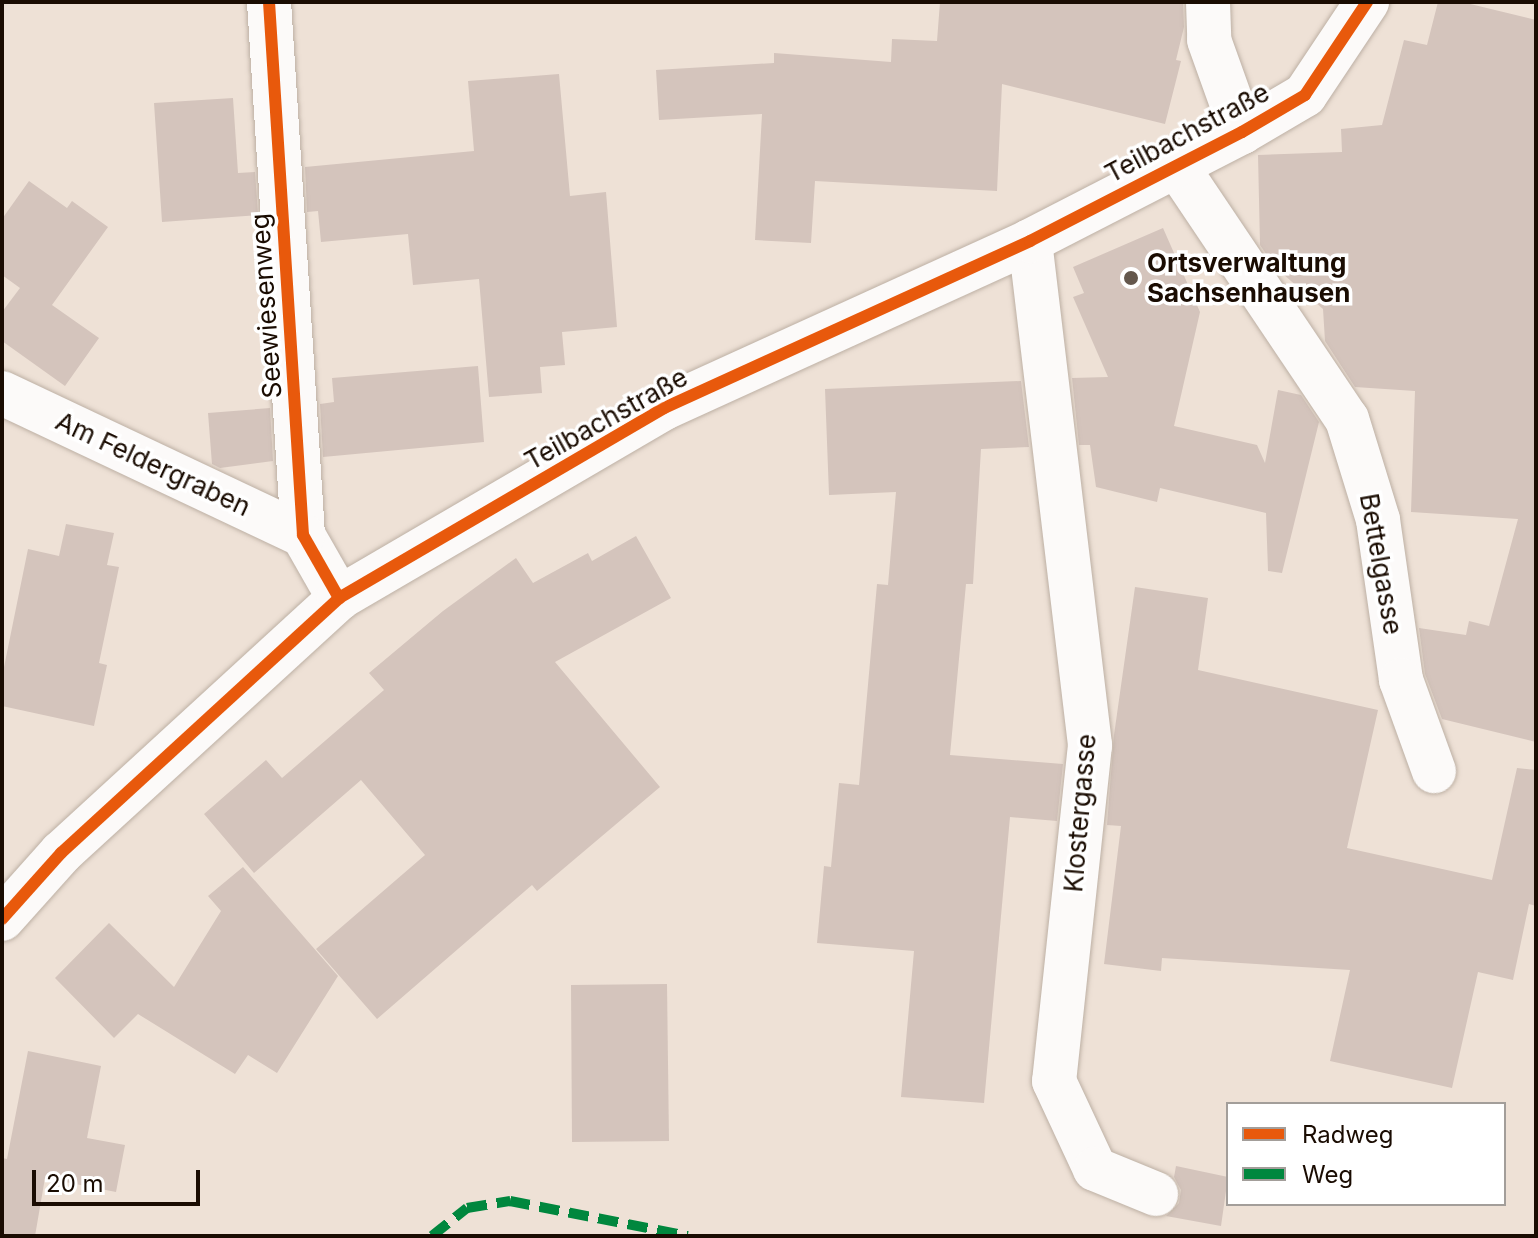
<!DOCTYPE html>
<meta charset="utf-8">
<style>
body{margin:0}
#map{position:relative;width:1538px;height:1238px;overflow:hidden;background:#eee1d6;font-family:Inter,sans-serif}
div>[style]{position:absolute}
[style*='--x']{left:calc(var(--x)*1px);top:calc(var(--y)*1px);width:calc(var(--w)*1px);rotate:calc(var(--a)*1deg)}
.building>*{inset:0;background:#d4c4bc}
.roads{filter:drop-shadow(0 0 2px #bdb0a4) drop-shadow(0 0 2px #bdb0a4)}
.minor>*{height:44px;margin:-22px;padding:0 22px;transform-origin:22px;border-radius:22px;background:#fcfaf9}
.tertiary>*{height:44px;margin:-22px;padding:0 22px;transform-origin:22px;border-radius:22px;background:#fcfaf9}
.quiet>*{height:10px;margin-top:-5px;transform-origin:0;background:repeating-linear-gradient(90deg,#00873e 0 20px,transparent 0 30px)}
.cycleway>*{height:12px;margin:-6px;padding:0 6px;transform-origin:6px;border-radius:6px;background:#e8590c}
.dots>*{width:22px;height:22px;translate:-50% -50%;box-sizing:border-box;border:4px solid #fff;border-radius:50%}
span{translate:-50% -50%;white-space:nowrap;text-align:center;line-height:1.15;-webkit-text-stroke:7px #fff;paint-order:stroke}
.street-label{font-size:26px;color:#1a0c02}
.poi-label{font-size:26px;color:#1a0c02;font-weight:700}
.left{translate:0 -50%;text-align:left}
.frame{position:absolute;inset:0;border:4px solid #1a0c02;pointer-events:none}
.legend{position:absolute;left:1226px;top:1102px;width:280px;height:104px;box-sizing:border-box;background:#fff;border:2px solid #a39e9a;margin:0;padding:10px 14px;list-style:none;font-size:24px;color:#1a0c02}
.legend li{display:flex;align-items:center;gap:16px;height:40px}
.legend b{width:40px;border:2px solid #a39e9a}
.scale{position:absolute;left:32px;top:1170px;width:168px;height:36px;box-sizing:border-box;border:4px solid #1a0c02;border-top:0;padding-left:10px;font-size:24px;line-height:28px;white-space:nowrap;color:#1a0c02;-webkit-text-stroke:6px #fff;paint-order:stroke}
</style>
<div id="map">
<div class="building">
<i style="clip-path:polygon(940px 2px,1183px 2px,1184px 27px,1176px 60px,1181px 61px,1165px 124px,1002px 84px,997px 191px,815px 181px,811px 243px,755px 240px,762px 114px,659px 120px,656px 70px,774px 63px,774px 53px,891px 62px,892px 39px,937px 41px)"></i>
<i style="clip-path:polygon(1438px 2px,1462px 2px,1536px 20px,1536px 742px,1442px 719px,1425px 674px,1419px 628px,1466px 635px,1469px 621px,1489px 626px,1518px 519px,1411px 512px,1415px 391px,1355px 387px,1325px 341px,1323px 309px,1275px 267px,1260px 245px,1258px 155px,1342px 152px,1341px 129px,1382px 125px,1404px 40px,1427px 45px)"></i>
<i style="clip-path:polygon(559px 74px,570px 196px,606px 192px,617px 327px,562px 332px,565px 365px,540px 367px,542px 393px,489px 397px,479px 279px,413px 285px,408px 234px,321px 242px,318px 211px,307px 212px,305px 167px,474px 151px,468px 81px)"></i>
<i style="clip-path:polygon(233px 98px,238px 173px,255px 172px,258px 215px,162px 222px,154px 103px)"></i>
<i style="clip-path:polygon(29px 181px,67px 208px,72px 201px,108px 227px,52px 305px,99px 338px,65px 386px,2px 341px,2px 312px,20px 288px,2px 275px,2px 219px)"></i>
<i style="clip-path:polygon(1163px 228px,1200px 312px,1174px 426px,1257px 445px,1265px 463px,1278px 390px,1301px 395px,1319px 422px,1282px 573px,1268px 571px,1266px 513px,1160px 488px,1157px 502px,1096px 487px,1090px 445px,1079px 445px,1072px 378px,1108px 377px,1073px 297px,1084px 293px,1073px 267px)"></i>
<i style="clip-path:polygon(478px 366px,484px 442px,323px 457px,320px 404px,334px 402px,332px 378px)"></i>
<i style="clip-path:polygon(1021px 381px,1029px 447px,981px 449px,973px 584px,966px 584px,950px 755px,1063px 764px,1057px 821px,1010px 817px,984px 1103px,901px 1097px,914px 951px,817px 943px,824px 866px,831px 867px,839px 783px,859px 785px,877px 584px,888px 585px,896px 492px,829px 495px,825px 389px)"></i>
<i style="clip-path:polygon(270px 408px,273px 461px,220px 468px,212px 464px,208px 413px)"></i>
<i style="clip-path:polygon(66px 524px,114px 533px,107px 565px,119px 567px,99px 663px,107px 665px,94px 726px,2px 706px,2px 677px,28px 549px,59px 556px)"></i>
<i style="clip-path:polygon(636px 536px,671px 598px,555px 662px,660px 787px,537px 891px,532px 885px,377px 1019px,316px 949px,425px 855px,361px 780px,254px 873px,204px 814px,266px 760px,282px 778px,384px 690px,369px 673px,443px 611px,516px 558px,533px 583px,588px 553px,592px 561px)"></i>
<i style="clip-path:polygon(1135px 587px,1208px 598px,1198px 670px,1378px 710px,1347px 848px,1492px 880px,1517px 768px,1536px 770px,1536px 906px,1529px 904px,1513px 980px,1478px 972px,1452px 1088px,1330px 1061px,1350px 970px,1162px 958px,1161px 971px,1104px 964px,1121px 826px,1107px 825px,1114px 735px)"></i>
<i style="clip-path:polygon(243px 867px,338px 976px,277px 1073px,248px 1055px,235px 1074px,138px 1014px,114px 1038px,55px 978px,109px 923px,174px 987px,221px 911px,208px 896px)"></i>
<i style="clip-path:polygon(667px 984px,669px 1141px,572px 1142px,571px 985px)"></i>
<i style="clip-path:polygon(28px 1051px,101px 1066px,87px 1138px,125px 1145px,116px 1192px,45px 1178px,35px 1236px,2px 1236px,2px 1158px,7px 1159px)"></i>
<i style="clip-path:polygon(1176px 1166px,1228px 1177px,1221px 1226px,1166px 1216px,1179px 1203px,1181px 1190px,1174px 1177px)"></i>
</div>
<div class="roads">
<div class="minor">
<i style="--x:269;--y:2;--w:534;--a:86.35"></i>
<i style="--x:303;--y:535;--w:73;--a:60.3"></i>
<i style="--x:1208;--y:2;--w:38;--a:88"></i>
<i style="--x:1209;--y:40;--w:98;--a:70.3"></i>
<i style="--x:1176;--y:165;--w:306;--a:56.1"></i>
<i style="--x:1347;--y:419;--w:106;--a:72.9"></i>
<i style="--x:1378;--y:520;--w:162;--a:81.8"></i>
<i style="--x:1401;--y:680;--w:97;--a:70.1"></i>
<i style="--x:1030;--y:241;--w:508;--a:83.21"></i>
<i style="--x:1090;--y:745;--w:338;--a:96.1"></i>
<i style="--x:1054;--y:1081;--w:97;--a:65"></i>
<i style="--x:1095;--y:1169;--w:66;--a:22.3"></i>
<i style="--x:2;--y:393;--w:333;--a:25.3"></i>
</div>
<div class="tertiary">
<i style="--x:2;--y:919;--w:89;--a:-48.2"></i>
<i style="--x:61;--y:853;--w:377;--a:-42.5"></i>
<i style="--x:339;--y:598;--w:376;--a:-30.3"></i>
<i style="--x:664;--y:408;--w:402;--a:-24.5"></i>
<i style="--x:1030;--y:241;--w:238;--a:-27.2"></i>
<i style="--x:1242;--y:132;--w:73;--a:-30.4"></i>
<i style="--x:1305;--y:95;--w:112;--a:-56.3"></i>
</div>
</div>
<div class="quiet">
<i style="--x:432;--y:1236;--w:45;--a:-38.7"></i>
<i style="--x:467;--y:1208;--w:44;--a:-9.2"></i>
<i style="--x:510;--y:1201;--w:181;--a:11.1"></i>
</div>
<div class="cycleway">
<i style="--x:269;--y:2;--w:534;--a:86.35"></i>
<i style="--x:303;--y:535;--w:73;--a:60.3"></i>
<i style="--x:2;--y:919;--w:89;--a:-48.2"></i>
<i style="--x:61;--y:853;--w:377;--a:-42.5"></i>
<i style="--x:339;--y:598;--w:376;--a:-30.3"></i>
<i style="--x:664;--y:408;--w:402;--a:-24.5"></i>
<i style="--x:1030;--y:241;--w:238;--a:-27.2"></i>
<i style="--x:1242;--y:132;--w:73;--a:-30.4"></i>
<i style="--x:1305;--y:95;--w:112;--a:-56.3"></i>
</div>
<div class="dots">
<i style="left:1131px;top:278px;background:#64574c"></i>
</div>
<div class="street-label">
<span style="left:1187px;top:133px;rotate:-28deg">Teilbachstraße</span>
<span style="left:266px;top:306px;rotate:-94deg">Seewiesenweg</span>
<span style="left:606px;top:419px;rotate:-29deg">Teilbachstraße</span>
<span style="left:153px;top:464px;rotate:25deg">Am Feldergraben</span>
<span style="left:1381px;top:564px;rotate:80deg">Bettelgasse</span>
<span style="left:1080px;top:813px;rotate:-85deg">Klostergasse</span>
</div>
<div class="poi-label">
<span class="left" style="left:1147px;top:278px">Ortsverwaltung<br>Sachsenhausen</span>
</div>
<div class="frame"></div>
<ul class="legend">
<li><b style="height:10px;background:#e8590c"></b>Radweg</li>
<li><b style="height:10px;background:#00873e"></b>Weg</li>
</ul>
<div class="scale">20 m</div>
</div>
